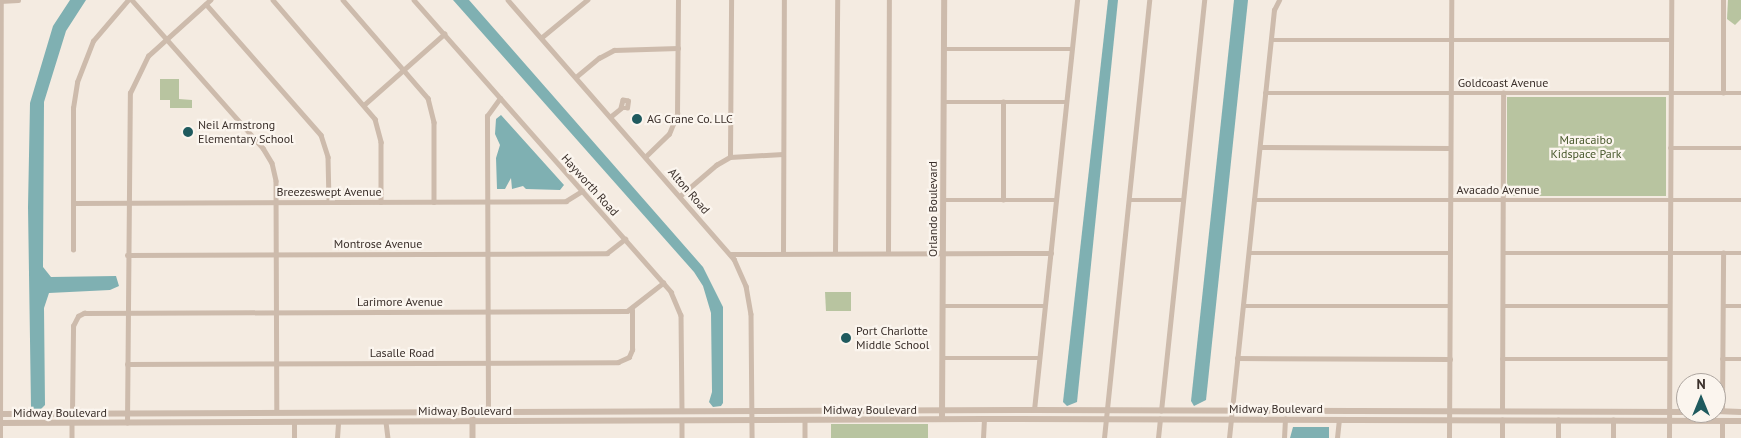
<!DOCTYPE html>
<style>
body{margin:0}
#map{position:relative;width:1741px;height:438px;overflow:hidden;background:#f4ebe1;font-family:"PT Sans",sans-serif}
div>[style]{position:absolute}
[style*='--x']{left:calc(var(--x)*1px);top:calc(var(--y)*1px);width:calc(var(--w)*1px);rotate:calc(var(--a)*1deg)}
.green>*{inset:0;background:#b8c4a0}
.water>*{inset:0;background:#7fb0b2}
.minor>*{height:4.5px;margin:-2.25px;padding:0 2.25px;transform-origin:2.25px;border-radius:2.25px;background:#cdbbac}
.tertiary>*{height:5.5px;margin:-2.75px;padding:0 2.75px;transform-origin:2.75px;border-radius:2.75px;background:#cdbbac}
.dots>*{width:14px;height:14px;translate:-50% -50%;box-sizing:border-box;border:2px solid #fbf5ee;border-radius:50%}
span{translate:-50% -50%;white-space:nowrap;text-align:center;line-height:1.15;-webkit-text-stroke:4.5px #fbf5ee;paint-order:stroke}
.street-label{font-size:12px;color:#3b302b}
.poi-label{font-size:12px;color:#3b302b}
.left{translate:0 -50%;text-align:left}
.park-label{font-size:12px;color:#4a5a2e}
.north{position:absolute;left:1676px;top:373px;width:50px;height:50px;box-sizing:border-box;background:#fbf5ee;border:1px solid #aea6a0;border-radius:50%;rotate:0deg;font-size:14px;font-weight:700;line-height:20px;text-align:center;color:#3b302b}
.north::after{content:'';display:block;margin:auto;width:18px;height:22px;background:#1f5a5e;clip-path:polygon(50% 0,100% 100%,50% 72%,0 100%)}
</style>
<div id="map">
<div class="green">
<i style="clip-path:polygon(1728px 0,1741px 0,1741px 19px,1735px 25px,1727px 19px)"></i>
<i style="clip-path:polygon(160px 79px,179px 79px,179px 99px,192px 100px,192px 108px,170px 108px,170px 100px,160px 100px)"></i>
<i style="clip-path:polygon(1507px 97px,1666px 97px,1666px 196px,1507px 196px)"></i>
<i style="clip-path:polygon(825px 292px,851px 292px,851px 311px,826px 311px)"></i>
<i style="clip-path:polygon(831px 424px,928px 424px,928px 438px,831px 438px)"></i>
</div>
<div class="water">
<i style="clip-path:polygon(70px 0,86px 0,66px 31px,44px 102px,43px 267px,51px 277px,116px 276px,119px 286px,110px 290px,49px 293px,44px 308px,45px 405px,41px 409px,34px 409px,31px 407px,28px 207px,30px 103px,53px 26px)"></i>
<i style="clip-path:polygon(453px 0,469px 0,703px 267px,723px 307px,723px 403px,721px 406px,713px 407px,709px 402px,712px 392px,711px 313px,703px 286px,694px 272px)"></i>
<i style="clip-path:polygon(1108px 0,1118px 0,1077px 402px,1067px 406px,1063px 402px)"></i>
<i style="clip-path:polygon(1234px 0,1248px 0,1206px 400px,1194px 406px,1191px 401px)"></i>
<i style="clip-path:polygon(501px 115px,564px 185px,560px 190px,526px 189px,523px 186px,512px 189px,511px 178px,505px 189px,497px 189px,496px 158px,500px 145px,495px 134px,496px 119px)"></i>
<i style="clip-path:polygon(1293px 427px,1329px 427px,1329px 438px,1290px 438px)"></i>
</div>
<div class="minor">
<i style="--x:132;--y:0;--w:198;--a:48.5"></i>
<i style="--x:263;--y:148;--w:17;--a:59"></i>
<i style="--x:272;--y:163;--w:18;--a:77"></i>
<i style="--x:276;--y:181;--w:231;--a:89.8"></i>
<i style="--x:273;--y:0;--w:157;--a:49.4"></i>
<i style="--x:375;--y:119;--w:24;--a:75"></i>
<i style="--x:381;--y:142;--w:60;--a:90"></i>
<i style="--x:343;--y:0;--w:130;--a:49.1"></i>
<i style="--x:428;--y:98;--w:25;--a:76"></i>
<i style="--x:434;--y:122;--w:80;--a:90"></i>
<i style="--x:414;--y:0;--w:389;--a:48.6"></i>
<i style="--x:671;--y:292;--w:25;--a:67"></i>
<i style="--x:681;--y:315;--w:96;--a:89.4"></i>
<i style="--x:508;--y:0;--w:344;--a:48.9"></i>
<i style="--x:734;--y:259;--w:30;--a:66"></i>
<i style="--x:746;--y:286;--w:28;--a:80"></i>
<i style="--x:751;--y:314;--w:124;--a:89.5"></i>
<i style="--x:0;--y:1;--w:18;--a:-3"></i>
<i style="--x:206;--y:4;--w:174;--a:48.7"></i>
<i style="--x:321;--y:135;--w:23;--a:72"></i>
<i style="--x:328;--y:157;--w:45;--a:88.7"></i>
<i style="--x:541;--y:38;--w:60;--a:-39.6"></i>
<i style="--x:1271;--y:40;--w:400;--a:0"></i>
<i style="--x:944;--y:49;--w:128;--a:0"></i>
<i style="--x:576;--y:77;--w:30;--a:-40"></i>
<i style="--x:599;--y:58;--w:17;--a:-28"></i>
<i style="--x:614;--y:50;--w:64;--a:-1.8"></i>
<i style="--x:1265;--y:93;--w:476;--a:0"></i>
<i style="--x:1723;--y:93;--w:93;--a:-90"></i>
<i style="--x:944;--y:102;--w:122;--a:0"></i>
<i style="--x:365;--y:104;--w:106;--a:-41.5"></i>
<i style="--x:610;--y:117;--w:14;--a:-39"></i>
<i style="--x:621;--y:108;--w:6;--a:0"></i>
<i style="--x:627;--y:108;--w:7;--a:-82"></i>
<i style="--x:628;--y:101;--w:5;--a:-169"></i>
<i style="--x:623;--y:100;--w:8;--a:104"></i>
<i style="--x:1260;--y:147;--w:190;--a:0.3"></i>
<i style="--x:1670;--y:148;--w:71;--a:0"></i>
<i style="--x:645;--y:157;--w:33;--a:-44"></i>
<i style="--x:669;--y:134;--w:22;--a:-68"></i>
<i style="--x:677;--y:114;--w:114;--a:-89.5"></i>
<i style="--x:730;--y:157;--w:157;--a:-89.6"></i>
<i style="--x:680;--y:196;--w:48;--a:-40.7"></i>
<i style="--x:716;--y:165;--w:16;--a:-30"></i>
<i style="--x:730;--y:157;--w:53;--a:-3.2"></i>
<i style="--x:943;--y:200;--w:113;--a:0"></i>
<i style="--x:1003;--y:200;--w:98;--a:-90"></i>
<i style="--x:1129;--y:200;--w:54;--a:0"></i>
<i style="--x:1254;--y:200;--w:487;--a:0"></i>
<i style="--x:73;--y:203;--w:493;--a:-0.2"></i>
<i style="--x:566;--y:201;--w:19;--a:-32"></i>
<i style="--x:73;--y:250;--w:142;--a:-90"></i>
<i style="--x:73;--y:108;--w:26;--a:-81"></i>
<i style="--x:77;--y:82;--w:44;--a:-68.7"></i>
<i style="--x:93;--y:41;--w:54;--a:-49.5"></i>
<i style="--x:783;--y:253;--w:253;--a:-89.8"></i>
<i style="--x:835;--y:253;--w:253;--a:-89.5"></i>
<i style="--x:888;--y:253;--w:253;--a:-89.8"></i>
<i style="--x:1249;--y:253;--w:201;--a:0"></i>
<i style="--x:1503;--y:253;--w:238;--a:0"></i>
<i style="--x:730;--y:254;--w:321;--a:-0.2"></i>
<i style="--x:127;--y:255;--w:480;--a:-0.2"></i>
<i style="--x:607;--y:253;--w:23;--a:-38"></i>
<i style="--x:943;--y:306;--w:102;--a:0"></i>
<i style="--x:1243;--y:306;--w:207;--a:0"></i>
<i style="--x:1503;--y:306;--w:167;--a:0"></i>
<i style="--x:1723;--y:306;--w:18;--a:0"></i>
<i style="--x:942;--y:358;--w:97;--a:0"></i>
<i style="--x:1237;--y:358;--w:213;--a:0.3"></i>
<i style="--x:1502;--y:359;--w:168;--a:0"></i>
<i style="--x:1722;--y:359;--w:19;--a:0"></i>
<i style="--x:127;--y:364;--w:491;--a:-0.2"></i>
<i style="--x:618;--y:362;--w:12;--a:-24"></i>
<i style="--x:629;--y:357;--w:8;--a:-67"></i>
<i style="--x:632;--y:350;--w:40;--a:-90"></i>
<i style="--x:1034;--y:410;--w:412;--a:-84"></i>
<i style="--x:1161;--y:411;--w:413;--a:-84"></i>
<i style="--x:1502;--y:411;--w:318;--a:-89.8"></i>
<i style="--x:1722;--y:411;--w:158;--a:-89.6"></i>
<i style="--x:488;--y:412;--w:296;--a:-90.2"></i>
<i style="--x:487;--y:116;--w:22;--a:-54"></i>
<i style="--x:72;--y:413;--w:87;--a:-89.3"></i>
<i style="--x:73;--y:326;--w:11;--a:-63"></i>
<i style="--x:78;--y:316;--w:7;--a:-27"></i>
<i style="--x:84;--y:313;--w:543;--a:-0.21"></i>
<i style="--x:627;--y:311;--w:46;--a:-37.9"></i>
<i style="--x:805;--y:420;--w:18;--a:90"></i>
<i style="--x:682;--y:421;--w:17;--a:90"></i>
<i style="--x:386;--y:422;--w:16;--a:83"></i>
<i style="--x:72;--y:423;--w:15;--a:90"></i>
<i style="--x:127;--y:423;--w:330;--a:-89.5"></i>
<i style="--x:130;--y:93;--w:41;--a:-64.1"></i>
<i style="--x:148;--y:56;--w:84;--a:-42.1"></i>
<i style="--x:0;--y:438;--w:438;--a:-89.9"></i>
<i style="--x:294;--y:438;--w:16;--a:-90"></i>
<i style="--x:337;--y:438;--w:16;--a:-86"></i>
<i style="--x:983;--y:438;--w:19;--a:-87"></i>
<i style="--x:1104;--y:438;--w:440;--a:-84.1"></i>
<i style="--x:1158;--y:438;--w:19;--a:-84"></i>
<i style="--x:1229;--y:438;--w:430;--a:-84"></i>
<i style="--x:1274;--y:10;--w:11;--a:-63"></i>
<i style="--x:1284;--y:438;--w:19;--a:-87"></i>
<i style="--x:1337;--y:438;--w:18;--a:-84"></i>
<i style="--x:1449;--y:438;--w:438;--a:-89.7"></i>
<i style="--x:1502;--y:438;--w:18;--a:-90"></i>
<i style="--x:1558;--y:438;--w:18;--a:-90"></i>
<i style="--x:1613;--y:438;--w:18;--a:-90"></i>
<i style="--x:1669;--y:438;--w:438;--a:-89.7"></i>
<i style="--x:1722;--y:438;--w:17;--a:-90"></i>
</div>
<div class="tertiary">
<i style="--x:1716;--y:411;--w:25;--a:2"></i>
<i style="--x:0;--y:414;--w:1034;--a:-0.22"></i>
<i style="--x:1034;--y:410;--w:652;--a:0.18"></i>
<i style="--x:473;--y:418;--w:20;--a:90"></i>
<i style="--x:942;--y:419;--w:419;--a:-89.7"></i>
<i style="--x:0;--y:423;--w:984;--a:-0.23"></i>
<i style="--x:984;--y:419;--w:757;--a:0.15"></i>
</div>
<div class="dots">
<i style="left:637px;top:119px;background:#1f5a5e"></i>
<i style="left:188px;top:132px;background:#1f5a5e"></i>
<i style="left:846px;top:338px;background:#1f5a5e"></i>
</div>
<div class="street-label">
<span style="left:1503px;top:83px">Goldcoast Avenue</span>
<span style="left:590px;top:185px;rotate:48deg">Hayworth Road</span>
<span style="left:1498px;top:190px">Avacado Avenue</span>
<span style="left:689px;top:191px;rotate:49deg">Alton Road</span>
<span style="left:329px;top:192px">Breezeswept Avenue</span>
<span style="left:933px;top:209px;rotate:-90deg">Orlando Boulevard</span>
<span style="left:378px;top:244px">Montrose Avenue</span>
<span style="left:400px;top:302px">Larimore Avenue</span>
<span style="left:402px;top:353px">Lasalle Road</span>
<span style="left:1276px;top:409px">Midway Boulevard</span>
<span style="left:870px;top:410px">Midway Boulevard</span>
<span style="left:465px;top:411px">Midway Boulevard</span>
<span style="left:60px;top:413px">Midway Boulevard</span>
</div>
<div class="poi-label">
<span class="left" style="left:647px;top:119px">AG Crane Co. LLC</span>
<span class="left" style="left:198px;top:132px">Neil Armstrong<br>Elementary School</span>
<span class="left" style="left:856px;top:338px">Port Charlotte<br>Middle School</span>
</div>
<div class="park-label">
<span style="left:1586px;top:147px">Maracaibo<br>Kidspace Park</span>
</div>
<div class="north">N</div>
</div>
